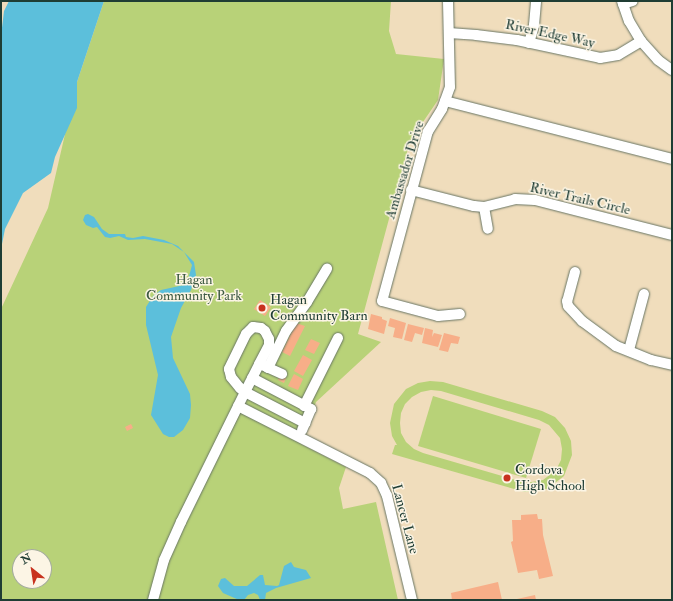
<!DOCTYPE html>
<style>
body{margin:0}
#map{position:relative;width:673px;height:601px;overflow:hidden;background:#f0ddbc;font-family:"IM FELL Double Pica",serif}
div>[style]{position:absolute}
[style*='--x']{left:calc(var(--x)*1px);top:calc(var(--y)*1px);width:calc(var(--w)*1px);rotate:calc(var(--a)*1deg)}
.green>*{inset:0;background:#b8d278}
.water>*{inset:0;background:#5cbfdb}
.building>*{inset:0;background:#f7ae88}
.roads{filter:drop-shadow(0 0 1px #687564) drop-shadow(0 0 1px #687564)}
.minor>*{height:10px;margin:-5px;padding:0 5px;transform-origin:5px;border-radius:5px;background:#fff}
.dots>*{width:11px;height:11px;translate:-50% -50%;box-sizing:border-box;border:2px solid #fcf5e5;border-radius:50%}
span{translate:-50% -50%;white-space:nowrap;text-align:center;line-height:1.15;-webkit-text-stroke:3px #fcf5e5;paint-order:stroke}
.street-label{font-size:14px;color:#1f3d34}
.park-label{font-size:14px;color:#3e5b42}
.poi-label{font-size:14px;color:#1f3d34}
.left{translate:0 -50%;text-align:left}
.frame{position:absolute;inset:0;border:2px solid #1f3d34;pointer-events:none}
.north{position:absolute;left:12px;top:549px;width:40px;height:40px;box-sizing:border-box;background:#fcf5e5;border:1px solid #a4ab9e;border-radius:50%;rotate:330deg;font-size:11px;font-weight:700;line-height:16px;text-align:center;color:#1f3d34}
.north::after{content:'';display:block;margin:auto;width:14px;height:18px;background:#c8321e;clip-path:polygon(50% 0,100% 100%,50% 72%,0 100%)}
</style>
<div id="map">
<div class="green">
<i style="clip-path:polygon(evenodd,104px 1px,391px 1px,389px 31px,396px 54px,444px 59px,438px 100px,410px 141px,358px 334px,381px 342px,316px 402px,301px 444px,346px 467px,339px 488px,343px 509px,376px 502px,398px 600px,1px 600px,1px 309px,48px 208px,77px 82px,104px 1px,20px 557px,44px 557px,44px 581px,20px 581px,20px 557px)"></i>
<i style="clip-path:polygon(evenodd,430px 381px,443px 382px,542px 411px,555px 417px,565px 428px,571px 441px,572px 455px,564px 476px,547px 489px,525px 492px,392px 454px,395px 445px,397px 445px,392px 436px,390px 423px,394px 404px,406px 389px,418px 383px,430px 381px,431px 390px,441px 391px,539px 420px,549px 425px,560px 438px,562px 449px,561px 460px,556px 470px,543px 480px,526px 483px,423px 453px,414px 449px,406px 442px,401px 433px,400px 423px,401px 413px,405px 404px,412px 397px,421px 392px,431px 390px)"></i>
<i style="clip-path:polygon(433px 396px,541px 429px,526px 478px,418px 446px)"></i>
</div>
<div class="water">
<i style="clip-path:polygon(9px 1px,104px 1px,77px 82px,77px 108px,55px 157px,51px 173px,23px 193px,5px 229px,1px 249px,1px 36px,4px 11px)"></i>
<i style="clip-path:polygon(88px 214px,94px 217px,102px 229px,109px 234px,125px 234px,126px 237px,133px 238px,143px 236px,164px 240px,178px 246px,194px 262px,196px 275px,191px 290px,181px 308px,171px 337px,173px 358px,190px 394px,191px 405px,190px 418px,183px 430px,174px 437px,169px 437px,163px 434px,151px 415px,158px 375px,146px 325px,146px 307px,153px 296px,161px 290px,184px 285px,188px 280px,192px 265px,184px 252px,172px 244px,145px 239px,128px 240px,119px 236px,110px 238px,105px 237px,97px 227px,93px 228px,86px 225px,83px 220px,85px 215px)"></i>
<i style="clip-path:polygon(291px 562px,294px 567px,306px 570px,311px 578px,276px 588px,266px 593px,265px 600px,260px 600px,258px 595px,254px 593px,248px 595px,244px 600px,239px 600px,223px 593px,218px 586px,221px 579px,225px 578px,234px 586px,247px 586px,260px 575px,263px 575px,265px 585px,277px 586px,279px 585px,284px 566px)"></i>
</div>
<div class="building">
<i style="clip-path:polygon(260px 300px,271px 307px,265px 316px,254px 309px)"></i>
<i style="clip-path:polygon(371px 314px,382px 317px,382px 319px,387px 321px,384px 334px,368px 329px)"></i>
<i style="clip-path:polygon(390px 318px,406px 323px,402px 339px,393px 337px,395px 328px,388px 326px)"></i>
<i style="clip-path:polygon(296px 323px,305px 326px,290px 356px,282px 352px)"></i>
<i style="clip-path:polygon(408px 324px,424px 328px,422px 335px,415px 333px,412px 342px,404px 340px)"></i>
<i style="clip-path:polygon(425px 328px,433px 330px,432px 337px,434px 333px,442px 335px,438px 347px,422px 343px)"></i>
<i style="clip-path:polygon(444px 333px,460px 337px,458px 344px,451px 343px,448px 352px,439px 350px)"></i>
<i style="clip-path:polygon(311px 339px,320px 343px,314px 354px,305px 350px)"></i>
<i style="clip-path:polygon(303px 355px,312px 360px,303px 376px,294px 371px)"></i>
<i style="clip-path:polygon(294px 374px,303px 379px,298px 390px,288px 386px)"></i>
<i style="clip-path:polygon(280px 375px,286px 378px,284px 383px,278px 380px)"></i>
<i style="clip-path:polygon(131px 424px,133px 428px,127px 431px,125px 427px)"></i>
<i style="clip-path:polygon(537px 514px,538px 519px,542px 519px,543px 535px,553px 576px,539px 579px,537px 570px,518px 573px,511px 542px,513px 541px,512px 520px,521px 520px,521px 515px)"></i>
<i style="clip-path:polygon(498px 582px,502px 600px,452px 600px,451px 593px)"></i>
<i style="clip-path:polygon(535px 595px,536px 600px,517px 600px,517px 599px)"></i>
</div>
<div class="roads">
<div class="minor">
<i style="--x:448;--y:1;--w:86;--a:88.7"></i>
<i style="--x:450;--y:87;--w:23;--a:110"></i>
<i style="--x:442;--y:109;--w:26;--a:122"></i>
<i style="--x:428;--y:131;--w:176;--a:105.1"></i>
<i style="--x:382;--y:301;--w:58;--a:15"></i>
<i style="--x:438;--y:316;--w:22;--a:-5"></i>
<i style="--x:622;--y:1;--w:21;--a:71"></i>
<i style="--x:629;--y:21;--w:23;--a:59"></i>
<i style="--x:641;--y:41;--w:25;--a:48"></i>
<i style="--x:658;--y:60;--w:17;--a:36"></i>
<i style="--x:623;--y:4;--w:10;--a:-17"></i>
<i style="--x:449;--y:33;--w:27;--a:4"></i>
<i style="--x:476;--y:35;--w:41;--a:7"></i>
<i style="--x:517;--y:40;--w:85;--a:12.2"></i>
<i style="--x:600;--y:58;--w:18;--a:-9"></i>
<i style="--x:618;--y:55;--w:27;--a:-31"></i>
<i style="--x:529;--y:43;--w:19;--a:-74"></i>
<i style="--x:534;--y:25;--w:24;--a:-85"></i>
<i style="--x:445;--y:101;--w:234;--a:14.3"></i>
<i style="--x:411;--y:190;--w:65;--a:14.3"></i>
<i style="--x:474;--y:206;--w:10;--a:6"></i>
<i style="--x:484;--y:207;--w:32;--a:-14"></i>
<i style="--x:515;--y:199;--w:20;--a:3"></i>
<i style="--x:535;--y:200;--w:141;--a:14.3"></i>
<i style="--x:484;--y:207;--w:22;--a:80"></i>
<i style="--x:575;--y:272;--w:30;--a:105"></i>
<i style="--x:567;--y:301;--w:5;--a:79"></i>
<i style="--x:568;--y:306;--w:21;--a:47"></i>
<i style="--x:582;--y:321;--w:42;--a:36.3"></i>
<i style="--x:616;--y:346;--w:38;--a:22"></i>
<i style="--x:651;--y:360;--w:22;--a:13"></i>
<i style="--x:629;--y:350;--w:58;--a:-75"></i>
<i style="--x:262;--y:365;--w:22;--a:24"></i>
<i style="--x:268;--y:368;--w:41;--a:-64.1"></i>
<i style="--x:286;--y:331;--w:36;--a:-54"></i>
<i style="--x:307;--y:302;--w:39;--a:-59"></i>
<i style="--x:252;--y:378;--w:67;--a:27.7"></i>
<i style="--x:311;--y:409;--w:23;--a:113"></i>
<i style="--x:238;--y:406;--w:148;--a:26.9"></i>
<i style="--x:370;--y:473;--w:15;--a:42"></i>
<i style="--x:381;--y:483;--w:14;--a:65"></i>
<i style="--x:387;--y:496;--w:107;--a:76.5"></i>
<i style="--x:304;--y:406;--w:76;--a:-63.4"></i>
<i style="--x:153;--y:600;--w:41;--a:-74.6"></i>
<i style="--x:164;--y:560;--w:42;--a:-65.9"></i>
<i style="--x:181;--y:522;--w:145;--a:-63.8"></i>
<i style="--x:245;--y:392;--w:31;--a:-63"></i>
<i style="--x:259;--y:364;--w:21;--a:-62"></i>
<i style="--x:269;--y:345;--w:6;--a:-90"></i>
<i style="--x:269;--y:339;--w:9;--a:-117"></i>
<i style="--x:265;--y:331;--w:5;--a:-143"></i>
<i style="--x:261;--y:328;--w:8;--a:-173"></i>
<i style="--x:253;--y:327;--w:10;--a:135"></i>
<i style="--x:246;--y:334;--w:39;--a:116"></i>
<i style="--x:229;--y:369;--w:8;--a:76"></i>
<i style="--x:231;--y:377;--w:14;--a:51"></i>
<i style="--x:240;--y:388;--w:6;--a:39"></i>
<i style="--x:245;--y:392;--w:68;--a:27.3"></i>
</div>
</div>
<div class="dots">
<i style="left:262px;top:308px;background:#c8321e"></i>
<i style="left:507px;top:478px;background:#c8321e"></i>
</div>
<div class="street-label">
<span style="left:550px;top:34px;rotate:12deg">River Edge Way</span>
<span style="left:405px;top:170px;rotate:-73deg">Ambassador Drive</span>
<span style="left:580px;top:199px;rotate:13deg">River Trails Circle</span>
<span style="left:405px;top:519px;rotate:75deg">Lancer Lane</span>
</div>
<div class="park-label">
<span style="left:194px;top:288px">Hagan<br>Community Park</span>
</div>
<div class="poi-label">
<span class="left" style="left:270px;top:308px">Hagan<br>Community Barn</span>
<span class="left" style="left:515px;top:478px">Cordova<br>High School</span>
</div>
<div class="frame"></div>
<div class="north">N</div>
</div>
